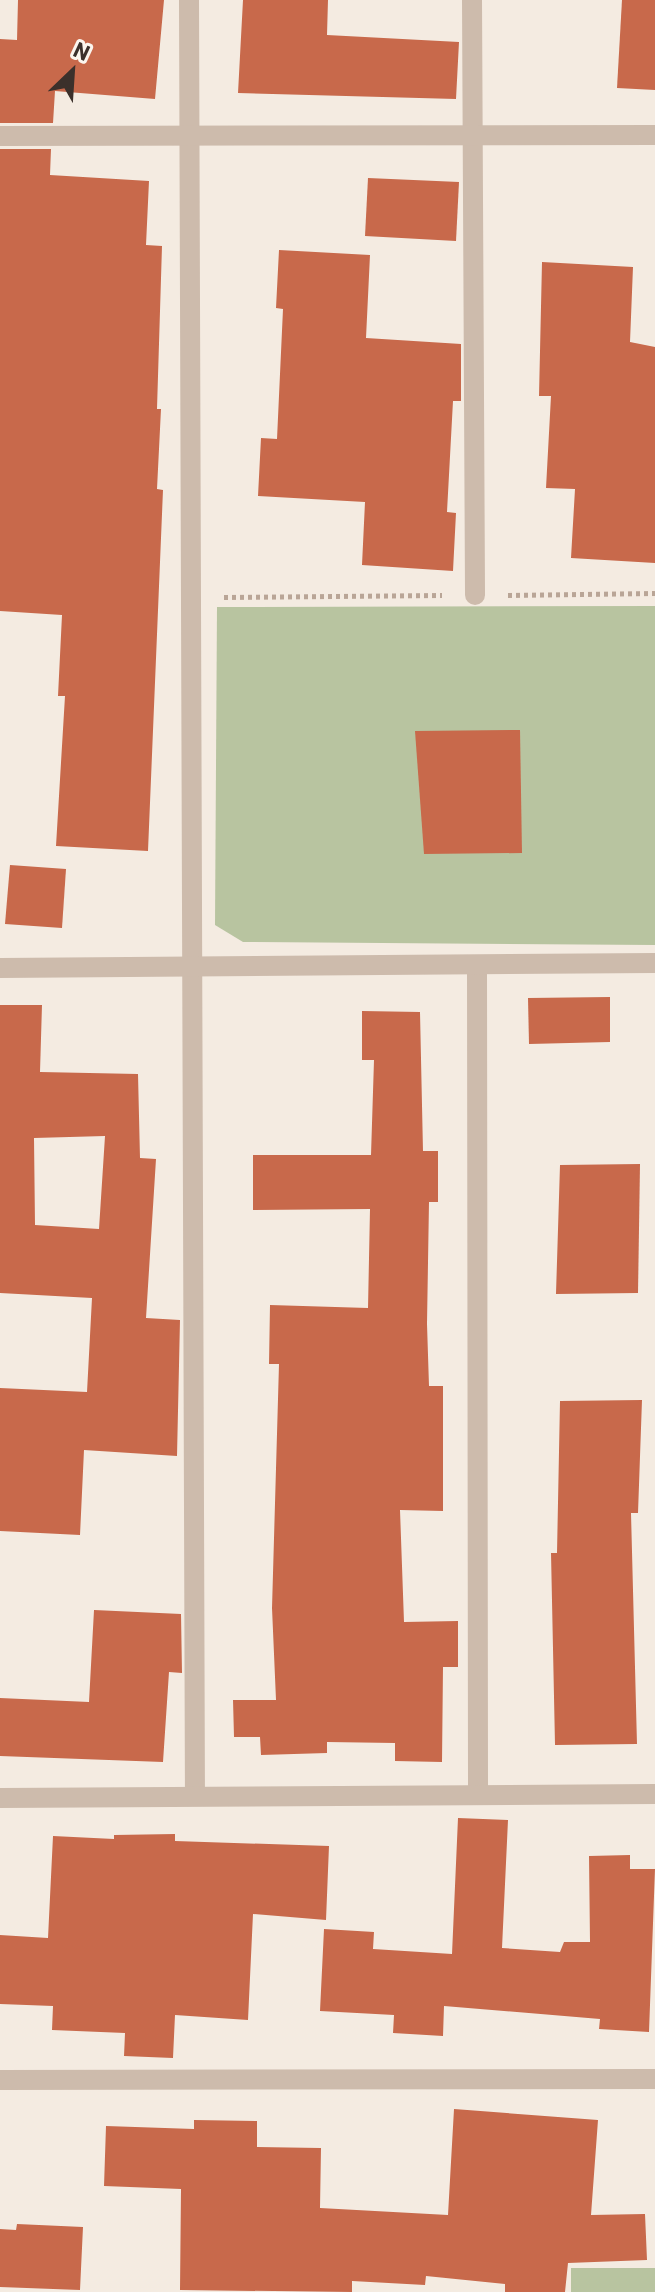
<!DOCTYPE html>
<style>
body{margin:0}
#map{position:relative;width:655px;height:2292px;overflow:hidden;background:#f4ebe1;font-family:Barlow,sans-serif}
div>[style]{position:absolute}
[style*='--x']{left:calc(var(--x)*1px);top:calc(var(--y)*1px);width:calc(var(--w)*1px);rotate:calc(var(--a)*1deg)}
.green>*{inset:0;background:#b8c4a0}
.building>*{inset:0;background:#c8694b}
.path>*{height:5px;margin-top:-2.5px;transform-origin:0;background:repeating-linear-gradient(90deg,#b9a596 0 4px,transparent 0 8px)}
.minor>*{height:20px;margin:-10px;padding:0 10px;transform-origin:10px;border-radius:10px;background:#cdbbac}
span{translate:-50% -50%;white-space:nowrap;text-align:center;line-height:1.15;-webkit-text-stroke:8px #fbf5ee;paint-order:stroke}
.north{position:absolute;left:32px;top:32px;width:80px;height:80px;-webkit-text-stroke:6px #fbf5ee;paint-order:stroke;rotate:25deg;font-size:22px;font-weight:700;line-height:32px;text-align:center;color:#3b302b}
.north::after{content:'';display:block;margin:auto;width:28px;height:36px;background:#3b302b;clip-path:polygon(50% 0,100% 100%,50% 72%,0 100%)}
</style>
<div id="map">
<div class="green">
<i style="clip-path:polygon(655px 606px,655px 945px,243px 942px,215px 925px,217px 607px)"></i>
<i style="clip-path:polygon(571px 2268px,655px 2268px,655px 2292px,571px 2292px)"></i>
</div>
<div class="building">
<i style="clip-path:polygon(18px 0,164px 0,155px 99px,55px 91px,53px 123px,0 123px,0 39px,17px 40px)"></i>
<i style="clip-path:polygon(243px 0,328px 0,327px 35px,459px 42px,456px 99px,238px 93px)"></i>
<i style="clip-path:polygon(622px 0,655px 0,655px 90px,617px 88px)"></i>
<i style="clip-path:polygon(0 149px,51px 149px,50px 175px,149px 181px,146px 245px,162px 246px,157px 409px,161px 409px,157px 489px,163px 490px,148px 851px,56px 846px,65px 696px,58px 696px,62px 615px,0 611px)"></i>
<i style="clip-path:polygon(368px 178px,459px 182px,456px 241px,365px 236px)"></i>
<i style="clip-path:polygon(279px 250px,370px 255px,366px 338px,461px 344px,461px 401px,453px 401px,447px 512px,456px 513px,453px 571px,362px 565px,365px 502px,258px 496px,261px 438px,277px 439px,283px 309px,276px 308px)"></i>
<i style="clip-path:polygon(542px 262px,633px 267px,630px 342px,655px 347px,655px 563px,571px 558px,575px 489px,546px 488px,551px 396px,539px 396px)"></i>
<i style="clip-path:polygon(520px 730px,522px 853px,424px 854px,415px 731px)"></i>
<i style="clip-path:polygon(10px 865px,66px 869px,62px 928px,5px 924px)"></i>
<i style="clip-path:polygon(610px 997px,610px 1042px,529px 1044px,528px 998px)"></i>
<i style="clip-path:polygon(evenodd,0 1005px,42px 1005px,40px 1072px,138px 1074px,140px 1158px,156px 1159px,146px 1318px,180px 1320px,177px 1456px,84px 1450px,80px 1535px,0 1531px,0 1388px,87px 1392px,92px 1298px,0 1293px,0 1005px,105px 1136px,99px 1229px,35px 1225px,34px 1138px,105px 1136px)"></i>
<i style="clip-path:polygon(362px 1011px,420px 1012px,423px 1151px,438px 1151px,438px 1202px,429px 1202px,427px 1324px,429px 1386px,443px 1386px,443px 1511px,400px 1510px,404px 1622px,458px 1621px,458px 1667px,443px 1667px,442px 1762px,395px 1761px,395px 1743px,327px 1742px,327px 1753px,261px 1755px,260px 1737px,234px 1737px,233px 1700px,276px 1700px,272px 1608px,279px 1364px,269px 1364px,270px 1305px,368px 1308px,370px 1209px,253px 1210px,253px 1155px,371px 1155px,374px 1060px,362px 1060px)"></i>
<i style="clip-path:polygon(640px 1164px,638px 1293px,556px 1294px,560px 1165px)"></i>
<i style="clip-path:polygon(642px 1400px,638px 1513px,631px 1513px,637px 1744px,555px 1745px,551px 1553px,557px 1553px,560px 1401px)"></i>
<i style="clip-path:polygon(94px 1610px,181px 1614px,182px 1673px,169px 1672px,163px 1762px,0 1756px,0 1698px,89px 1702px)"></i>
<i style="clip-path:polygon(458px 1818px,508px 1820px,502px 1948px,560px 1952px,564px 1942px,590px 1942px,589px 1856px,630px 1855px,630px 1869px,655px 1869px,649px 2032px,599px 2029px,600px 2019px,444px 2006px,443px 2036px,393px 2033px,394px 2015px,320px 2011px,324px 1929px,374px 1932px,373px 1949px,452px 1954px)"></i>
<i style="clip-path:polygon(175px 1834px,175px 1841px,329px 1846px,326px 1920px,253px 1914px,248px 2020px,175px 2015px,173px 2058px,124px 2056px,125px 2033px,52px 2030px,53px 2006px,0 2004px,0 1935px,48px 1938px,53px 1836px,114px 1839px,114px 1835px)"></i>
<i style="clip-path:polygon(454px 2109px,598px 2120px,591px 2215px,645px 2214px,647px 2260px,568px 2263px,565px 2292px,505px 2292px,505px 2284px,426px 2276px,425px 2285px,352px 2281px,352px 2292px,180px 2290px,181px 2189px,104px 2186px,106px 2126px,194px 2129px,194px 2120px,257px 2121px,257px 2147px,321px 2148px,320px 2208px,448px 2215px)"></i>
<i style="clip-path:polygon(17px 2224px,83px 2227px,80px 2290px,0 2287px,0 2229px,16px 2230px)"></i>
</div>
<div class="path">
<i style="--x:508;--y:595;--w:147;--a:-0.8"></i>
<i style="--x:224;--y:597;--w:218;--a:-0.5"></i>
</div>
<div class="minor">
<i style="--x:189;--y:0;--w:1795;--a:89.81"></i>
<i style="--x:472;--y:0;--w:595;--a:89.71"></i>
<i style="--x:0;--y:136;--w:655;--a:-0.09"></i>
<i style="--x:477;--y:966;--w:829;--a:89.93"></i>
<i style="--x:0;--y:968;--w:655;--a:-0.44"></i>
<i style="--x:0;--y:1798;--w:655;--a:-0.35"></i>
<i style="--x:0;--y:2080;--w:655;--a:-0.09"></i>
</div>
<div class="north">N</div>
</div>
